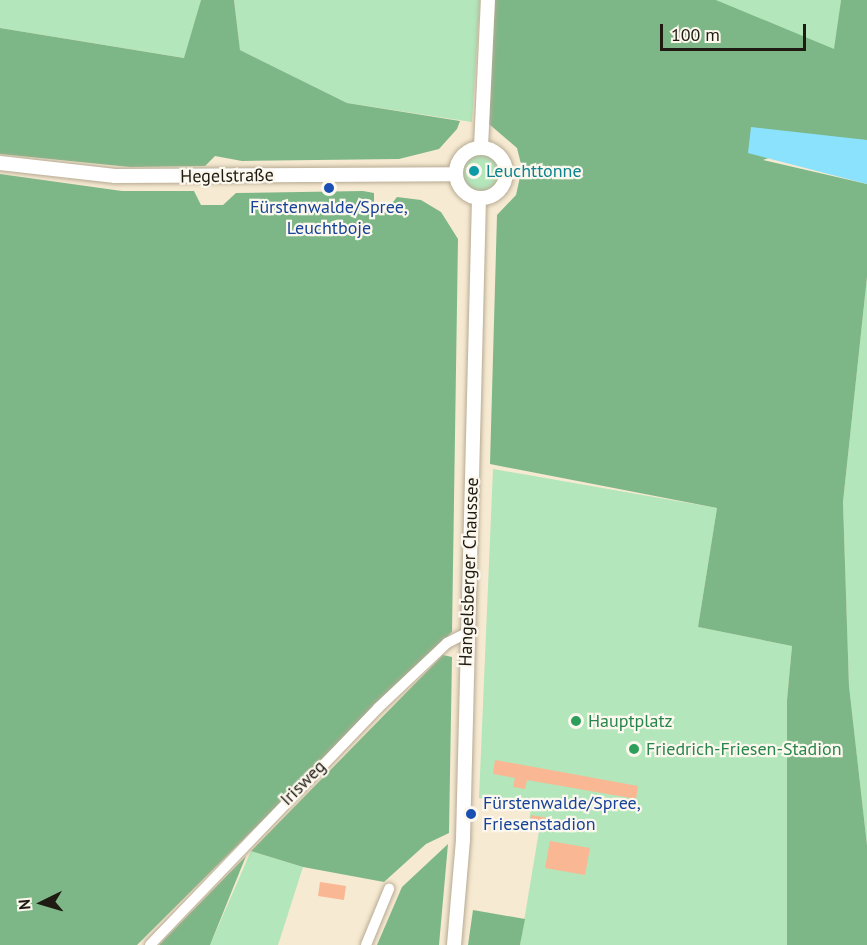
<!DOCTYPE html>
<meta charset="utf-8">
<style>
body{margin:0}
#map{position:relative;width:867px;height:945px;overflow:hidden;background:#f7ead2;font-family:"PT Sans",sans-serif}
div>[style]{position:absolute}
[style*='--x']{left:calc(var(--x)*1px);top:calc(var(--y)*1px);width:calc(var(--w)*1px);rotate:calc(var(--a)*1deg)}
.green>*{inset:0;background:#b3e6bb}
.round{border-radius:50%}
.forest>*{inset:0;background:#7db787}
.water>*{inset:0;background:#8be2fd}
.building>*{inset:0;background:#fab793}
.roads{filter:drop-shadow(0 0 2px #b6aa93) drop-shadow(0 0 2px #b6aa93)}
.minor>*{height:10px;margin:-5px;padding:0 5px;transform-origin:5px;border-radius:5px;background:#fff}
.major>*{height:14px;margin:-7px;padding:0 7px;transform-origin:7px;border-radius:7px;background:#fff}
.major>.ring{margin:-7px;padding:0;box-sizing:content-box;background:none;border:14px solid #fff;border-radius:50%}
.dots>*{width:16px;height:16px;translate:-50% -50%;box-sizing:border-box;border:3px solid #fdf8ee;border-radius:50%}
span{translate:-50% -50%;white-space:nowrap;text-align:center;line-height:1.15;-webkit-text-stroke:4.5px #fdf8ee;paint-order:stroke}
.culture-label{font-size:18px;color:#0d838f}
.left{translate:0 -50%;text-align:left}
.street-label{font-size:18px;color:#1f1b12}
.transit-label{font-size:18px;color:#164399}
.leisure-label{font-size:18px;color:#27864d}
.north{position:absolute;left:12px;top:873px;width:60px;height:60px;-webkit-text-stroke:4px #fdf8ee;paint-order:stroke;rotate:265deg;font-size:16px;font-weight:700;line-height:24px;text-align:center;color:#1f1b12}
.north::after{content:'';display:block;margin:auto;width:21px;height:27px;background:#1f1b12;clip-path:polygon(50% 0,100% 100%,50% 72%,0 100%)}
.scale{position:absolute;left:660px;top:24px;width:146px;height:27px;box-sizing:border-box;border:3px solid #1f1b12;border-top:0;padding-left:8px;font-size:18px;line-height:21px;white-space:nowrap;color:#1f1b12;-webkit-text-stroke:4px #fdf8ee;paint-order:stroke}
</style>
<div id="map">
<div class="green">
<i style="clip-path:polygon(0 0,201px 0,185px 58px,0 28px)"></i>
<i style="clip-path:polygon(234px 0,480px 0,472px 122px,347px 103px,240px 50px)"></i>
<i style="clip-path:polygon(716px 0,841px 0,835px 49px,827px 49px)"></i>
<i class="round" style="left:462px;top:153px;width:38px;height:38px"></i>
<i style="clip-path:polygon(867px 277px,867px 845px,849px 686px,843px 502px)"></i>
<i style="clip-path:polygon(493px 469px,717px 508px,698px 627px,792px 646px,787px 700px,787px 945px,520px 945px,540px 825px,529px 822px,531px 808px,479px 798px)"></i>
<i style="clip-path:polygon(251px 851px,303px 867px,278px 945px,210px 945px)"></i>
</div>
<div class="forest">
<i style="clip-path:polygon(201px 0,234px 0,240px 50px,347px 103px,460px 121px,457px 129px,439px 149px,399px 159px,242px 161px,215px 156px,205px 166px,130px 167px,0 154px,0 28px,184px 58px)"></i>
<i style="clip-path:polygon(495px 0,716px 0,834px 49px,841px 0,867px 0,867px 140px,821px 139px,763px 160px,867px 184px,867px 277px,843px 502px,849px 686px,867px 845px,867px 945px,787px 945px,787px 700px,792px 646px,698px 627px,717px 508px,490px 464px,497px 215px,516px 195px,522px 168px,517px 148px,489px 124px)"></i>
<i style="clip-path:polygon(0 174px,122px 191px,194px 191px,201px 205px,223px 205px,236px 193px,363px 191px,374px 193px,374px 212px,385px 212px,397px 197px,421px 200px,441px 212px,458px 239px,452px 632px,137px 945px,0 945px)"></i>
<i style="clip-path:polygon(443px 655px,452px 657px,449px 833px,426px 844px,384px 882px,303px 867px,251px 851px)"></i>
<i style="clip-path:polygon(448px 844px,439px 945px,377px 945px,402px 887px)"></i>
<i style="clip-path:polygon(246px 856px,210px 945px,159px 945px)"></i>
<i style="clip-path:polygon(473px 910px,525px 919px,520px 945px,468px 945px)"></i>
</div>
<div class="water">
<i style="clip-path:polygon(751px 127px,867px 140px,867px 184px,748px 153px)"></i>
</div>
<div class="building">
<i style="clip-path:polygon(495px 760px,638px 786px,636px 799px,527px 780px,525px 789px,513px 787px,515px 778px,493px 774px)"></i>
<i style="clip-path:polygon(531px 815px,554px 819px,553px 826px,530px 822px)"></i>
<i style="clip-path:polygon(560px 820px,574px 822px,572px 830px,558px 827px)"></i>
<i style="clip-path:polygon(550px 841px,590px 848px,585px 875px,545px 868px)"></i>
<i style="clip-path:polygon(320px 882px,346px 886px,344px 900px,318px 896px)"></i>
</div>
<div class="roads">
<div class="minor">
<i style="--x:150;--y:945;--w:329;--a:-46.1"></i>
<i style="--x:378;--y:708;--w:95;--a:-43.3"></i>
<i style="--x:447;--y:643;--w:22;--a:-27"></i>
<i style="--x:366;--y:945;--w:61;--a:-67.7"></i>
</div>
<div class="major">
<i style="--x:481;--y:147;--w:147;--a:-87.3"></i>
<i class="ring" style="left:456px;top:148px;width:36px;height:36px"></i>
<i style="--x:0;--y:163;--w:116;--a:6.4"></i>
<i style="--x:115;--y:176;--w:341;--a:-0.3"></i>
<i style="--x:454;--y:945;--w:106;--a:-85.1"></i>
<i style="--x:463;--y:839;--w:641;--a:-88.57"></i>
</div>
</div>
<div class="dots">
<i style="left:474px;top:171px;background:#0f9aa8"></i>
<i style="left:329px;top:188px;background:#1a4fb4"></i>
<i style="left:576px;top:721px;background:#2e9e5b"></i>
<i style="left:634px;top:749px;background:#2e9e5b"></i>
<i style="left:471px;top:814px;background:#1a4fb4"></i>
</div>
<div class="culture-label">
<span class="left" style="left:486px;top:171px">Leuchttonne</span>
</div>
<div class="street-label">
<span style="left:227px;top:176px;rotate:-1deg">Hegelstraße</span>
<span style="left:469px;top:572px;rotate:-88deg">Hangelsberger Chaussee</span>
<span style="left:303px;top:783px;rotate:-45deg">Irisweg</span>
</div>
<div class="transit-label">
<span style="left:329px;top:218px">Fürstenwalde/Spree,<br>Leuchtboje</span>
<span class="left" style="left:483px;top:814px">Fürstenwalde/Spree,<br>Friesenstadion</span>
</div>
<div class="leisure-label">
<span class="left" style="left:588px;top:721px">Hauptplatz</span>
<span class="left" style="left:646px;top:749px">Friedrich-Friesen-Stadion</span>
</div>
<div class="north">N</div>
<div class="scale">100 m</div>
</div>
